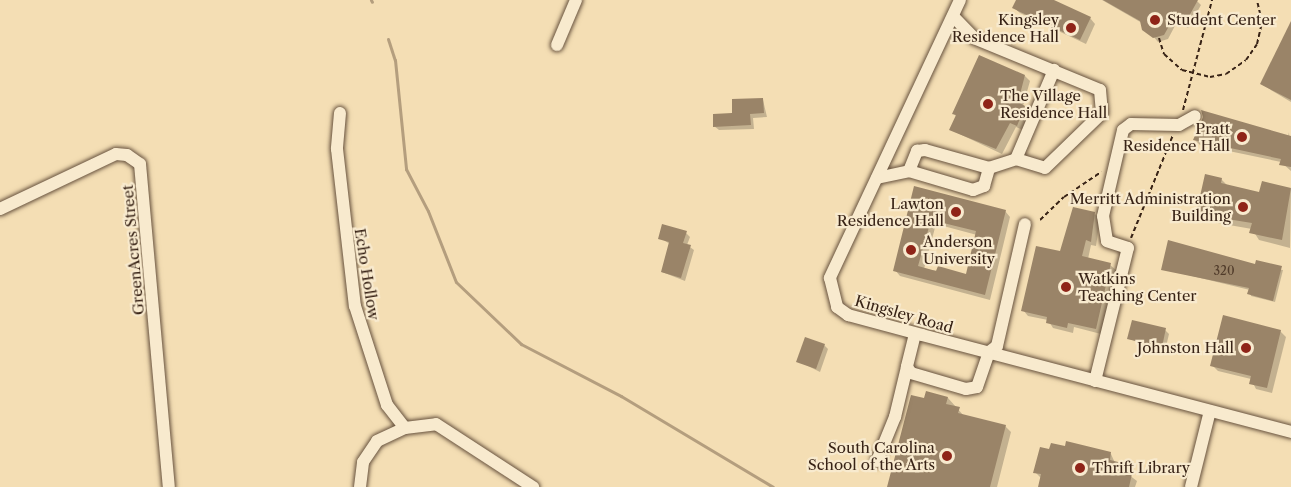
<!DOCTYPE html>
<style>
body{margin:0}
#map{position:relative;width:1291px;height:487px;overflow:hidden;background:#f4deb4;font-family:"Libre Caslon Text",serif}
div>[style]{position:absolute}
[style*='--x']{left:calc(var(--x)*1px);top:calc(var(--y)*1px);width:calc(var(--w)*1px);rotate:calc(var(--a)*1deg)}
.shadow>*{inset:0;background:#0003}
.stream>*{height:3px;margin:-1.5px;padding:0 1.5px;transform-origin:1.5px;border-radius:1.5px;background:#b49e7e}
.building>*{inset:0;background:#9a8468}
.path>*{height:2px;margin-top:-1px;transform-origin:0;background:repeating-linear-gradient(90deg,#382316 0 4.5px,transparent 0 7.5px)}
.roads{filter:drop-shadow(0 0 2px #67523e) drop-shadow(0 0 2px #67523e)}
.minor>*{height:12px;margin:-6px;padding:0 6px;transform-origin:6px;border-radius:6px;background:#f8eace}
.dots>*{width:16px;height:16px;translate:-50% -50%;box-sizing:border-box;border:3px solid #f8eace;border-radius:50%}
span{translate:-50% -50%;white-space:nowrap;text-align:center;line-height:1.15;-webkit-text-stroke:4.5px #f8eace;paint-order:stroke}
.number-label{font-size:12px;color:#503b2a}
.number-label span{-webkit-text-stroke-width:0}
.poi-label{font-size:15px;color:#382316}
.right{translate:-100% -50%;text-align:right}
.left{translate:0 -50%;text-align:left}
.street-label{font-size:15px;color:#382316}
</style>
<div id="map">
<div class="shadow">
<i style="clip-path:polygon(1018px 0,1050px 0,1090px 18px,1095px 24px,1086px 44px,1020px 13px,1014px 8px)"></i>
<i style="clip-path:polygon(1102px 0,1196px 0,1201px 5px,1188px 28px,1177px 22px,1168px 39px,1158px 42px,1142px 23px)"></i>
<i style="clip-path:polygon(1291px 33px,1291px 102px,1261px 84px)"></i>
<i style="clip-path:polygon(1025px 76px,1030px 81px,1023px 106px,1030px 112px,1023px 130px,1016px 127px,1002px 154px,951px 130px,957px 117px,953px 113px)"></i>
<i style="clip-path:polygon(763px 100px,767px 117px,753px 118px,754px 129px,719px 130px,714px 126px)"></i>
<i style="clip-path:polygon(1289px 132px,1291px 171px,1281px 162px,1200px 145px,1195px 140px,1288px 137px)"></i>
<i style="clip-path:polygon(1221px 179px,1228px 186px,1261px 194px,1263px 183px,1291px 189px,1290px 248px,1259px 240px,1252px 229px,1206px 221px,1198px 213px)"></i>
<i style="clip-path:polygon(evenodd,915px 188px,1005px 211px,1010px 217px,990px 300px,900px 276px,895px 270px,915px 188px,936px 224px,977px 235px,967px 275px,924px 269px,936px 224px)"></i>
<i style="clip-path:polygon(1095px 214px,1100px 219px,1096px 246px,1091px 245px,1088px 259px,1110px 265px,1116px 270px,1101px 334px,1074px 327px,1073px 333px,1053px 328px,1048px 320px,1028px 316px,1023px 310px,1061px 253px)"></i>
<i style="clip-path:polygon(686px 233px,690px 237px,687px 245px,694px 250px,685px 281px,662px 272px,670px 244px,660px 238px)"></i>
<i style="clip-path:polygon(1256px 266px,1283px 270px,1275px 302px,1251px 296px,1250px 290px,1163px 269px)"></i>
<i style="clip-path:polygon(1165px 330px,1169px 334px,1165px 351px,1129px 339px)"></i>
<i style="clip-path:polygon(1280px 331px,1286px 337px,1272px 393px,1256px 389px,1251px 379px,1218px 371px,1212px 365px)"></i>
<i style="clip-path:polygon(824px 345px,828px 349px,820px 372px,798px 361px)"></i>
<i style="clip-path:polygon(948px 398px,964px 416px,1005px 426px,1011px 432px,997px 487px,889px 487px,925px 400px)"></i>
<i style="clip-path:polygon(1111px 454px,1115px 463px,1130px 471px,1129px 475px,1137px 481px,1135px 487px,1040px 487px,1041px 478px,1035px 472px)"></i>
</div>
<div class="stream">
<i style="--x:371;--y:0;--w:2;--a:63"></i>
<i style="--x:388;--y:39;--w:22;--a:72"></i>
<i style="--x:395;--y:60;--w:110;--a:84.2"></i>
<i style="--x:406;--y:169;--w:47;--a:62.4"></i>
<i style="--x:428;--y:211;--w:76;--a:68.5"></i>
<i style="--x:456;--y:282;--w:90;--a:43.6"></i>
<i style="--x:521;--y:344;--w:113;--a:27.5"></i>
<i style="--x:621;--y:396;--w:177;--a:30.9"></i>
</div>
<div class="building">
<i style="clip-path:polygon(1016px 0,1054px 0,1091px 17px,1080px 40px,1012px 8px)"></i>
<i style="clip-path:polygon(1103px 0,1198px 0,1184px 25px,1173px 19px,1164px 35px,1153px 38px,1142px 30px,1140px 21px)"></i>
<i style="clip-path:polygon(1291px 21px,1291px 100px,1260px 84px)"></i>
<i style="clip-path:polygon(979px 55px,1025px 75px,1018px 102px,1025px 106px,1017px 126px,1010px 123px,996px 149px,949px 130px,956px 115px,952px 114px)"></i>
<i style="clip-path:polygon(763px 98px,764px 113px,750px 114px,751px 125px,713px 127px,713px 114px,732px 113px,732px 99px)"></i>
<i style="clip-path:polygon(1201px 110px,1291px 136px,1291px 167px,1279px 165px,1281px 159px,1193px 140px,1203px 117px)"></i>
<i style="clip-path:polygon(1205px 174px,1222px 178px,1221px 183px,1259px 192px,1262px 181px,1291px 188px,1282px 240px,1249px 233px,1252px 223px,1196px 214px)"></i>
<i style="clip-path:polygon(evenodd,914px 186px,1006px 210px,985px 295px,893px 271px,914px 186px,931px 220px,976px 231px,966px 274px,938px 266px,936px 271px,918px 266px,931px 220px)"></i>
<i style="clip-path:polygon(1073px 207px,1095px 212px,1091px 242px,1086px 240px,1082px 256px,1111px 263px,1096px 329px,1068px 323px,1067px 328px,1046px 323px,1047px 317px,1021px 311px,1036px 246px,1060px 251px)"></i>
<i style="clip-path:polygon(662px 224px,687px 231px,683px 243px,691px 245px,681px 278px,661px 272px,669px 242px,658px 239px)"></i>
<i style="clip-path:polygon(1168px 240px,1255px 264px,1256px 260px,1282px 266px,1273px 301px,1247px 294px,1249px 288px,1161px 270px)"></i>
<i style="clip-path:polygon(1223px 315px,1281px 330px,1267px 388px,1249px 384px,1251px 376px,1210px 366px)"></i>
<i style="clip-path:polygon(1132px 320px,1166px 328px,1162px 347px,1127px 339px)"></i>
<i style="clip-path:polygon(805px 337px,825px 344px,816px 369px,796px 362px)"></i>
<i style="clip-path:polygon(926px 391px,948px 397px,946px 404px,960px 407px,958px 413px,1006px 425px,990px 487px,887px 487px,911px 395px,924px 398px)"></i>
<i style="clip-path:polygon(1066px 441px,1111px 452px,1110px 460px,1126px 464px,1124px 472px,1132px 474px,1129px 487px,1038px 487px,1041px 474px,1033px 473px,1040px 447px,1049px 449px,1051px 443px,1065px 446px)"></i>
</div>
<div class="path">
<i style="--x:1159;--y:38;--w:17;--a:73"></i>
<i style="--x:1164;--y:54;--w:24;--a:42"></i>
<i style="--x:1182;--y:70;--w:29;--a:14"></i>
<i style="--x:1210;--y:77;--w:16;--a:-11"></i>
<i style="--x:1226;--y:74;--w:24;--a:-35"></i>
<i style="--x:1246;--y:60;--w:19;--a:-55"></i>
<i style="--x:1257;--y:44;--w:23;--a:-77"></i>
<i style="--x:1262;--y:22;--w:23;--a:-103"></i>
<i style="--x:1183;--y:110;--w:114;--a:-75.2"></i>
<i style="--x:1040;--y:220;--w:33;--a:-44"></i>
<i style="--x:1064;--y:197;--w:45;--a:-34"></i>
<i style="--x:1131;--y:238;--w:111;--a:-67.8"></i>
</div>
<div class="roads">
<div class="minor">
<i style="--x:960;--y:0;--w:307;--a:115.1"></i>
<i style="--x:830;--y:278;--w:30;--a:76"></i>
<i style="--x:837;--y:307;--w:14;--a:36"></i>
<i style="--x:848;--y:315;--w:77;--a:15.1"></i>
<i style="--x:922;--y:335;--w:382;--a:14.7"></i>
<i style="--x:557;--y:45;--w:49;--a:-67.1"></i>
<i style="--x:340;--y:113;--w:36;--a:95"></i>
<i style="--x:337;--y:149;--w:158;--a:83.5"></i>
<i style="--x:355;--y:306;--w:104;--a:72.1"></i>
<i style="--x:387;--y:405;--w:29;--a:52"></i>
<i style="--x:1016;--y:159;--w:97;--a:-66.9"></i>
<i style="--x:909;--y:171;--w:22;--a:-68"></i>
<i style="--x:917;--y:151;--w:8;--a:-7"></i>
<i style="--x:925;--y:150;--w:66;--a:15.7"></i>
<i style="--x:989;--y:168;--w:28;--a:-18"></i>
<i style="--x:1016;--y:159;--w:30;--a:17"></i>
<i style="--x:1045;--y:168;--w:79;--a:-44"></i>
<i style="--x:1102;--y:113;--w:23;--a:-95"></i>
<i style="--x:1100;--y:90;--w:136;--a:-157.6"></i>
<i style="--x:974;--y:38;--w:30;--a:-134"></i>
<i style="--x:877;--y:178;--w:33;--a:-12"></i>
<i style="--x:909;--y:171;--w:67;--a:16.5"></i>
<i style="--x:973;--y:190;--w:12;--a:-20"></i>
<i style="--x:984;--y:186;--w:19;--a:-74"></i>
<i style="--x:0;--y:209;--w:128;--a:-25.4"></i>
<i style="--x:116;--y:154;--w:11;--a:5"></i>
<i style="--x:127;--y:155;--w:16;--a:35"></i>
<i style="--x:140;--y:164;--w:324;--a:84.9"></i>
<i style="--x:915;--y:334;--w:34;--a:104"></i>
<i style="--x:907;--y:367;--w:7;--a:56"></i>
<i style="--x:911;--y:373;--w:57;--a:16.2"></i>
<i style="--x:966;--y:389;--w:11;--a:-10"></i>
<i style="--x:977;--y:387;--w:37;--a:-71"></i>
<i style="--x:989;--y:352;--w:10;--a:-37"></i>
<i style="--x:997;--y:346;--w:125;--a:-77.1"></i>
<i style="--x:1095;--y:381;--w:137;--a:-76.1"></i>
<i style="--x:1128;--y:248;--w:22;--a:-162"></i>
<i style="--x:1107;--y:241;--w:25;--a:-99"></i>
<i style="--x:1103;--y:216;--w:88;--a:-76.9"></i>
<i style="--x:1123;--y:130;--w:10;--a:-37"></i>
<i style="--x:1131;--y:124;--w:48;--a:1.2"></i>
<i style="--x:1179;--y:125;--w:18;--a:-29"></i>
<i style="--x:877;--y:461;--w:48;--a:-67.8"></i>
<i style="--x:895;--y:417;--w:51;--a:-76.5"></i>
<i style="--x:360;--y:487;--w:25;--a:-83"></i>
<i style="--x:363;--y:462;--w:25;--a:-56"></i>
<i style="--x:377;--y:441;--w:31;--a:-25"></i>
<i style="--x:405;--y:428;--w:31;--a:-7"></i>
<i style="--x:436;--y:424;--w:116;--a:33"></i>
<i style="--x:1191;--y:487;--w:78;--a:-76"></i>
</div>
</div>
<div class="dots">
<i style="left:1155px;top:20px;background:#8f2418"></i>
<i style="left:1071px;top:28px;background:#8f2418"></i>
<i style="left:988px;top:104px;background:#8f2418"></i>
<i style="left:1242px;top:137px;background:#8f2418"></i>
<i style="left:1243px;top:207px;background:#8f2418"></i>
<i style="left:956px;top:212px;background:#8f2418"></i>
<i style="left:911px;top:250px;background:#8f2418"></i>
<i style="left:1066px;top:287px;background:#8f2418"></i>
<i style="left:1246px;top:348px;background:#8f2418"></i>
<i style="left:947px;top:456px;background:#8f2418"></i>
<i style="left:1080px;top:468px;background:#8f2418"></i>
</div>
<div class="number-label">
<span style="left:1224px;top:271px">320</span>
</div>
<div class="poi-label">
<span class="right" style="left:1059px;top:28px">Kingsley<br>Residence Hall</span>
<span class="left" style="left:1167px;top:20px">Student Center</span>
<span class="left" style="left:1000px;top:104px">The Village<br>Residence Hall</span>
<span class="right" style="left:1230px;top:137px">Pratt<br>Residence Hall</span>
<span class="right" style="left:1231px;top:207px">Merritt Administration<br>Building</span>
<span class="right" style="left:944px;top:212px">Lawton<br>Residence Hall</span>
<span class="left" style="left:923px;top:250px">Anderson<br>University</span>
<span class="left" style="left:1078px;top:287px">Watkins<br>Teaching Center</span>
<span class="right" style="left:1234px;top:348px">Johnston Hall</span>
<span class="right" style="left:935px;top:456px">South Carolina<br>School of the Arts</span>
<span class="left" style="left:1092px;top:468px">Thrift Library</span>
</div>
<div class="street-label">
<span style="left:133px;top:250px;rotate:-95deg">GreenAcres Street</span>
<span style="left:367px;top:274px;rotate:81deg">Echo Hollow</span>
<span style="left:904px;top:314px;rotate:16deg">Kingsley Road</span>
</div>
</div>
